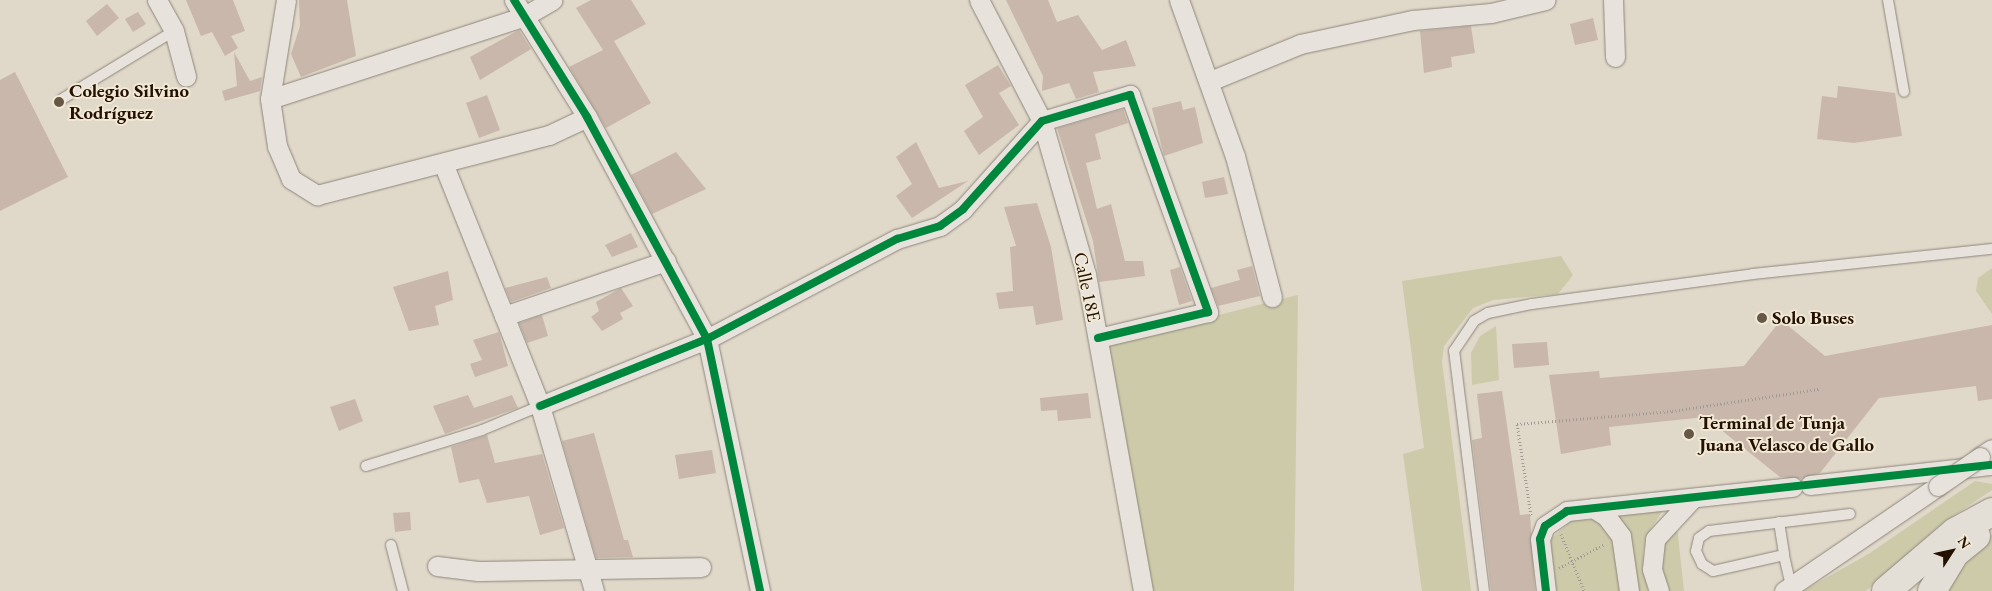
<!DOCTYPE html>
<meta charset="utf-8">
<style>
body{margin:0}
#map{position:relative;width:1992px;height:591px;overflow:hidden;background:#e0d8c9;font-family:"EB Garamond",serif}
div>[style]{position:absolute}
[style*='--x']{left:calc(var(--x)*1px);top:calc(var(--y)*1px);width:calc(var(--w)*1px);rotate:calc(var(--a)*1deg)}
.green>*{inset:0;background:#cccaa9}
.building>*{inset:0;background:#c8b7aa}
.path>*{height:3px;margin-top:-1.5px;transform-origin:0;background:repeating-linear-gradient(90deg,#a09b93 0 1px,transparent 0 3.5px)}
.roads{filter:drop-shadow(0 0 1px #8d867b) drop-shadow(0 0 1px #8d867b)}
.lane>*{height:10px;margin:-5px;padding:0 5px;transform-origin:5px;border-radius:5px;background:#e7e3dc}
.street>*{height:19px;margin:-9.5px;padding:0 9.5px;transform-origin:9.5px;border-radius:9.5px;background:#e7e3dc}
.highway>*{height:28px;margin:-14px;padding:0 14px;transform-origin:14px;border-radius:14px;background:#e3ded6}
.bridges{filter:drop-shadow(0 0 1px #8d867b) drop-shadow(0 0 1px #8d867b)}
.street-bridge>*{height:19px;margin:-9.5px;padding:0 9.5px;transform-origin:9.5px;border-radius:9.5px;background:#e7e3dc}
.cycleway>*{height:8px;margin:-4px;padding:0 4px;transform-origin:4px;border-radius:4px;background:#00873e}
.dots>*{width:14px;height:14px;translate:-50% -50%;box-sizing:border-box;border:2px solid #f1e8d6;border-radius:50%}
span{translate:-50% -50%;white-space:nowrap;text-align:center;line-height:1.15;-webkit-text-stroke:4px #f1e8d6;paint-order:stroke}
.poi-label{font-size:19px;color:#241100;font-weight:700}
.left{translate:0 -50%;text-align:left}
.street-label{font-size:19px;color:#241100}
.north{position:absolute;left:1927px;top:526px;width:50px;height:50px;-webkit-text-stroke:4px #f1e8d6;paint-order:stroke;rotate:55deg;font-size:14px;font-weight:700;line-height:20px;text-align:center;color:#241100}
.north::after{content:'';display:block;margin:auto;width:18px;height:22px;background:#241100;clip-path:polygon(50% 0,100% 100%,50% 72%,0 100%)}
</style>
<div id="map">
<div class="green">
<i style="clip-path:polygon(1561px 256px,1573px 275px,1558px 294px,1493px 300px,1473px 308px,1444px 346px,1442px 362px,1471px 591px,1422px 591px,1403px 454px,1424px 448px,1402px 281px)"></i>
<i style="clip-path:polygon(1992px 268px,1992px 314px,1976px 291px,1978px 278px)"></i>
<i style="clip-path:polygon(1298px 295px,1294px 591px,1148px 591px,1105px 344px)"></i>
<i style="clip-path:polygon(1496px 326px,1499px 380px,1472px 385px,1471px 353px,1480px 336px)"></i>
<i style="clip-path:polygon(1975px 481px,1992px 484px,1992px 490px,1943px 523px,1866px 591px,1803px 591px,1870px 553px)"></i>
<i style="clip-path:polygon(1663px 510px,1647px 535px,1643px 553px,1648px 591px,1634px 591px,1613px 515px)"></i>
<i style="clip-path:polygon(1596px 519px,1609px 526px,1616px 542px,1623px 591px,1554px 591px,1550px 540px,1571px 521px)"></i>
<i style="clip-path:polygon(1677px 526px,1684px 591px,1666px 591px,1660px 579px,1661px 547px)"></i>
<i style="clip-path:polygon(1992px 535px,1992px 591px,1937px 591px,1979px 538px)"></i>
</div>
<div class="building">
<i style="clip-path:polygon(186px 0,233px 0,245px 31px,231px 36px,238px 48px,225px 56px,212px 32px,201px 36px)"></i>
<i style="clip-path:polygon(299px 0,347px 0,356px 56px,301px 77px,291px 54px,300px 26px)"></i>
<i style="clip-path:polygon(591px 0,631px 0,646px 24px,614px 41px,651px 103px,606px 128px,569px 67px,603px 50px,576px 8px)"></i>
<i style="clip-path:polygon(1006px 0,1048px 0,1057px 22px,1078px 15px,1102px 50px,1126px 40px,1136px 66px,1093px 72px,1099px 92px,1076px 99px,1069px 83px,1042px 91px,1043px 76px)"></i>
<i style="clip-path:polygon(107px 4px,119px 18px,97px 36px,86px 21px)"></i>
<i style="clip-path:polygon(138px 12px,146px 24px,133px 32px,125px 19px)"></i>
<i style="clip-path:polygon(1593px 18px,1598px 40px,1575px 45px,1570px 24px)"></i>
<i style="clip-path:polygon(1471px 26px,1475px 53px,1451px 57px,1452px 67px,1424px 73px,1420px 31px)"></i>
<i style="clip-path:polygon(519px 30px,531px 49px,480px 80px,470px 57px)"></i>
<i style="clip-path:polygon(234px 52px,250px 81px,262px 77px,260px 91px,225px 101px,222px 91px,237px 86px)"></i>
<i style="clip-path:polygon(998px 65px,1011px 86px,999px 93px,1019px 125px,979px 155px,964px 131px,983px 117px,965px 85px)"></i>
<i style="clip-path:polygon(15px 72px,68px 177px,0 211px,0 80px)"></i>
<i style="clip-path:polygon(1838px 86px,1895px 93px,1902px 136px,1854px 143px,1817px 139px,1822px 96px,1837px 98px)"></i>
<i style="clip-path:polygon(487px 95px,500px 130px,479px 138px,466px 103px)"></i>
<i style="clip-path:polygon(1181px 101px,1183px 110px,1195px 107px,1203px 143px,1164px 156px,1152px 108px)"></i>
<i style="clip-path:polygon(1123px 109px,1128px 123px,1095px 134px,1101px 159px,1086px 163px,1097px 209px,1111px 204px,1125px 261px,1143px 261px,1145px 276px,1099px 282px,1093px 241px,1057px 128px)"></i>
<i style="clip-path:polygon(916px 142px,939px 188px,968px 181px,912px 218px,896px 196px,912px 184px,896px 157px)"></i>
<i style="clip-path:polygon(676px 152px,706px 189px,652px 214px,631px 175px)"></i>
<i style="clip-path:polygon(1224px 177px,1228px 194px,1205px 198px,1202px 182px)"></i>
<i style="clip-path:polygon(1037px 203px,1051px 247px,1063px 320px,1036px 325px,1033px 306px,999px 309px,996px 293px,1013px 291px,1010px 247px,1016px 246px,1004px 207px)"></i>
<i style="clip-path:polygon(631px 233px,638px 247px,612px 257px,605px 245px)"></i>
<i style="clip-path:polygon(1252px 266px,1260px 296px,1218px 306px,1211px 288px,1240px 280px,1237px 270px)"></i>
<i style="clip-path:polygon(1180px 267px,1192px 301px,1179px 305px,1170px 270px)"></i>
<i style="clip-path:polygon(448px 271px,453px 300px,435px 306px,439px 325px,409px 331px,393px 287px)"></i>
<i style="clip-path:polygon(547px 277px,551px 288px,511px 302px,505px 288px)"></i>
<i style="clip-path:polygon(621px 288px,633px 306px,620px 313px,623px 319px,602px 331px,591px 317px,599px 311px,596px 302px)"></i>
<i style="clip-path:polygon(542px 315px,548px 336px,527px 343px,519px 323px)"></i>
<i style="clip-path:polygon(1781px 320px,1825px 356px,1992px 325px,1992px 399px,1978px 401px,1976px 386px,1879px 398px,1820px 473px,1801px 479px,1780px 477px,1705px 417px,1609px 427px,1611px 445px,1561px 454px,1549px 375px,1599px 371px,1600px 378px,1744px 366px)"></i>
<i style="clip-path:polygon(499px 332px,508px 366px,475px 377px,470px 364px,482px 360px,473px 340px)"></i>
<i style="clip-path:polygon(1547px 342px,1549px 365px,1514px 368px,1512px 344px)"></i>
<i style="clip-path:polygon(1502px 391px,1520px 515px,1530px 514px,1535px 591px,1491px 591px,1472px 440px,1482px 438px,1477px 394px)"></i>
<i style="clip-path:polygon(1088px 393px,1091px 418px,1058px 421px,1057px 410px,1041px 411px,1040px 398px)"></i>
<i style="clip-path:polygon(468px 395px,474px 408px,512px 395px,518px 408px,445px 434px,433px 406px)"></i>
<i style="clip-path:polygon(355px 399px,363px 421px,339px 431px,330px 407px)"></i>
<i style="clip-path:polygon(594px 433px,624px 540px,628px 540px,633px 557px,596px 558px,562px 441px)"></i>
<i style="clip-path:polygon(487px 435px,495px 463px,542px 454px,564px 528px,540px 535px,529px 496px,487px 503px,479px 479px,459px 483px,451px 447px)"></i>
<i style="clip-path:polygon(712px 450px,716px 473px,679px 479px,675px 455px)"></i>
<i style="clip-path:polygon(410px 512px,411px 530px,395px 532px,393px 513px)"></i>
</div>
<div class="path">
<i style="--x:1531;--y:515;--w:92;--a:-98.7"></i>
<i style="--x:1517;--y:424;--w:156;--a:-4.8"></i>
<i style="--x:1672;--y:411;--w:150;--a:-8.5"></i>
<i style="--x:1561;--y:534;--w:61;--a:68"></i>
<i style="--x:1559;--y:568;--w:52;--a:-27.6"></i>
</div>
<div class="roads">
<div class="lane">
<i style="--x:1888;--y:0;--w:93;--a:80.1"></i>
<i style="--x:62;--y:99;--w:131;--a:-31.3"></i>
<i style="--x:366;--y:466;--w:121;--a:-17.2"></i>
<i style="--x:482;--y:430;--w:63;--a:-22.5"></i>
<i style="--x:1779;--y:522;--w:33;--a:81"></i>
<i style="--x:391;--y:545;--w:48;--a:75.4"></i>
<i style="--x:1791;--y:586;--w:32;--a:-103"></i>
<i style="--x:1784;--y:555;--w:73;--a:167.3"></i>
<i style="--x:1713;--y:571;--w:13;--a:-148"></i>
<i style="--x:1702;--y:564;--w:14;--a:-115"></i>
<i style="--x:1696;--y:551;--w:13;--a:-77"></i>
<i style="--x:1699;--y:538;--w:12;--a:-35"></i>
<i style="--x:1709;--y:531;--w:142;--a:-6.9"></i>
<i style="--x:1484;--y:591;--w:242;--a:-97.1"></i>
<i style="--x:1454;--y:351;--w:36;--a:-56"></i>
<i style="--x:1474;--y:321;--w:16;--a:-30"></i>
<i style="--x:1488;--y:313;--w:45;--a:-11.6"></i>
<i style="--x:1532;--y:304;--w:223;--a:-7.7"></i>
<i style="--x:1753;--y:274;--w:240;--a:-6"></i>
</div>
<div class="street">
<i style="--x:157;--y:0;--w:35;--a:61"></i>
<i style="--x:174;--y:31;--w:47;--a:75.1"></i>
<i style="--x:286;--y:0;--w:100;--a:99.2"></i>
<i style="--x:270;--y:99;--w:48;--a:81.5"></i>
<i style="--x:277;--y:146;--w:36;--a:67"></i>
<i style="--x:291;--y:179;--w:31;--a:32"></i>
<i style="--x:317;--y:195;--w:240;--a:-14.5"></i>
<i style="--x:549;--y:135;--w:42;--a:-25.3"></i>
<i style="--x:514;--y:0;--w:138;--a:58"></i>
<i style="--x:587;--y:117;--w:252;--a:61.6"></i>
<i style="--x:707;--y:339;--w:258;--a:78.1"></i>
<i style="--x:979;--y:0;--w:136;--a:62.5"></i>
<i style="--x:1042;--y:121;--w:159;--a:74"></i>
<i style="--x:1086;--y:274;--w:322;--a:79.8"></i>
<i style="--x:1179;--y:0;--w:166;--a:70.3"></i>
<i style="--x:1235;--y:156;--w:146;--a:75.3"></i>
<i style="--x:1613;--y:0;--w:57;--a:88"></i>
<i style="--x:1210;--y:81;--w:97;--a:-22.3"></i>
<i style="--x:1300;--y:44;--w:116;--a:-12"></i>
<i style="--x:1413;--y:20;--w:78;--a:-5.1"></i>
<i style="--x:1491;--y:13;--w:56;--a:-13.5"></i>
<i style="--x:270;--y:99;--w:266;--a:-18"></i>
<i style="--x:523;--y:17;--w:34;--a:-30"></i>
<i style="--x:443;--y:163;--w:262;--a:68.2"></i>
<i style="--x:540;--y:406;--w:193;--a:73.7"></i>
<i style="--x:504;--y:316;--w:171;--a:-18.8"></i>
<i style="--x:540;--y:406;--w:180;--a:-21.9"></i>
<i style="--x:707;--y:339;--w:215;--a:-27.8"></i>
<i style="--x:897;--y:239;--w:45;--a:-16.8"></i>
<i style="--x:940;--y:226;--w:29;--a:-36"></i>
<i style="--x:963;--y:209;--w:118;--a:-48.1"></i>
<i style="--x:1042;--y:121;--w:92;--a:-16.5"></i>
<i style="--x:1130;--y:95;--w:231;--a:70.2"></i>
<i style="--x:1208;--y:312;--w:113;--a:166.7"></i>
<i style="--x:1980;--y:457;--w:14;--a:-34"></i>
<i style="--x:1810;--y:485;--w:183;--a:-6.3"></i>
<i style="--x:1593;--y:508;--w:15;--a:32"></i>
<i style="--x:1606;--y:516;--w:25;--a:53"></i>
<i style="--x:1621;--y:536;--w:56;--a:81.7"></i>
<i style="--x:437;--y:566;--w:41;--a:7"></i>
<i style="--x:478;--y:571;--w:223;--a:-1"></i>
<i style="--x:1546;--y:591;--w:52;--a:-96.6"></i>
<i style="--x:1540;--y:539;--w:14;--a:-69"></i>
<i style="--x:1545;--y:526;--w:27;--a:-34"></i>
<i style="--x:1567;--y:511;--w:227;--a:-6.1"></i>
<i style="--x:1659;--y:591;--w:23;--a:-108"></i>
<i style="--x:1652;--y:569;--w:30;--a:-84"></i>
<i style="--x:1655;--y:539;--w:54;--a:-47.2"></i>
<i style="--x:1784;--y:591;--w:186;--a:-34.3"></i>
</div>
<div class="highway">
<i style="--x:1886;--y:591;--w:91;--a:-40.5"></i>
<i style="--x:1955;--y:532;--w:42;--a:-28.4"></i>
<i style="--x:1932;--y:591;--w:44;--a:-58.8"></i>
<i style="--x:1955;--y:553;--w:27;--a:-39"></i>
</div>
</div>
<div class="bridges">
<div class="street-bridge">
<i style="--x:1938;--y:486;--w:51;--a:-34.6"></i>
</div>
</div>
<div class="cycleway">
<i style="--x:514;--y:0;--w:138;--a:58"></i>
<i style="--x:587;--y:117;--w:252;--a:61.6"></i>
<i style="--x:707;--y:339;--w:258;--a:78.1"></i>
<i style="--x:540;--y:406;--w:180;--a:-21.9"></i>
<i style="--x:707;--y:339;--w:215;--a:-27.8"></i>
<i style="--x:897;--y:239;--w:45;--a:-16.8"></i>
<i style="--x:940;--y:226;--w:29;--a:-36"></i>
<i style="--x:963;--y:209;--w:118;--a:-48.1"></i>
<i style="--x:1042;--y:121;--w:92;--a:-16.5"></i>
<i style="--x:1130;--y:95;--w:231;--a:70.2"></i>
<i style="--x:1208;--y:312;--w:113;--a:166.7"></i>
<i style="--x:1546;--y:591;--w:52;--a:-96.6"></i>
<i style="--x:1540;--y:539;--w:14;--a:-69"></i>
<i style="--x:1545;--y:526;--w:27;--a:-34"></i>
<i style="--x:1567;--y:511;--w:427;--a:-6.2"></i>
</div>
<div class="dots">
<i style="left:59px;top:102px;background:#665746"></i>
<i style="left:1762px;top:318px;background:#665746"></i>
<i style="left:1689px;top:434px;background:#665746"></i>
</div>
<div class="poi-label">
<span class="left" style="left:69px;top:102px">Colegio Silvino<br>Rodríguez</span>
<span class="left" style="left:1772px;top:318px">Solo Buses</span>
<span class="left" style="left:1699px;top:434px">Terminal de Tunja<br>Juana Velasco de Gallo</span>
</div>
<div class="street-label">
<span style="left:1087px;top:287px;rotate:78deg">Calle 18E</span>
</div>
<div class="north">N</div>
</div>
